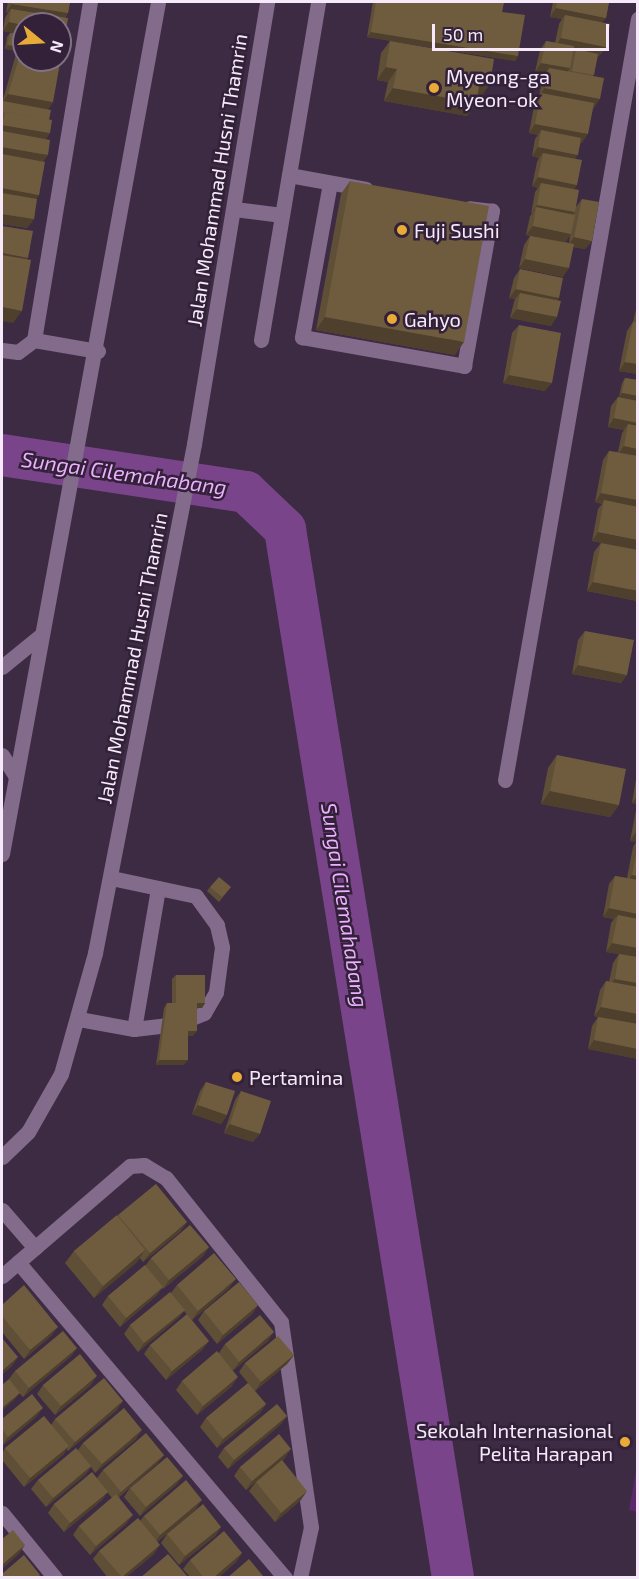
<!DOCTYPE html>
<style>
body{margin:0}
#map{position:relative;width:639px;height:1579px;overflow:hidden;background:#3d2b44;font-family:"Exo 2",sans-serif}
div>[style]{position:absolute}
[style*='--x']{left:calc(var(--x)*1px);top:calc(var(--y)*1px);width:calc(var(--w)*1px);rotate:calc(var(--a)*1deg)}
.green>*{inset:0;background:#5b296b}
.river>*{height:42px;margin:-21px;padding:0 21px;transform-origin:21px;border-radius:21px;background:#7a448b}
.minor>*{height:15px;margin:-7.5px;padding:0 7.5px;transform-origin:7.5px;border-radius:7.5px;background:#836b8b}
.wall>*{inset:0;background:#5f4f36}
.shaded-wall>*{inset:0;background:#4e402c}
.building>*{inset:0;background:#6f5c3f}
.dots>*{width:16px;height:16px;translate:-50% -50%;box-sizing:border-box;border:3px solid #332139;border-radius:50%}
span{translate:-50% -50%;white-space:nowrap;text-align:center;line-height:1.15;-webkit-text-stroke:5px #332139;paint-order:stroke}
.poi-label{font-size:20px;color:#f6eafa}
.left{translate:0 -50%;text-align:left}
.right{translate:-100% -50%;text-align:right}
.street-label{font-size:20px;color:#f6eafa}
.water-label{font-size:21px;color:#ebb0fe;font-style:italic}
.frame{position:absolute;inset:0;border:3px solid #f6eafa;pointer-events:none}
.north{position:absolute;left:12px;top:12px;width:60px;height:60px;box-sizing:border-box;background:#332139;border:2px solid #817186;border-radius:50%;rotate:108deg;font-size:16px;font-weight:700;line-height:24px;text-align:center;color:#f6eafa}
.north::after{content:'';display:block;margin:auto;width:21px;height:27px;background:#e9ab38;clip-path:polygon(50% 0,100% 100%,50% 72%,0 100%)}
.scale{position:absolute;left:432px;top:24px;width:177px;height:27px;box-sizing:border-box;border:3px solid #f6eafa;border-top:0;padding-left:8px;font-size:18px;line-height:21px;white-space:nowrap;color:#f6eafa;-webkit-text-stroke:4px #332139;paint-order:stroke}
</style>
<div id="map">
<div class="green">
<i style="clip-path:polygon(637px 1466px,637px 1512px,629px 1510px)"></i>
</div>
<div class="river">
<i style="--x:2;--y:455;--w:247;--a:8.6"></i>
<i style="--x:246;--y:492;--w:54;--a:43.5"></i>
<i style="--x:285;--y:529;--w:1062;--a:80.9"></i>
</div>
<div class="minor">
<i style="--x:289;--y:175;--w:78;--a:10.3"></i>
<i style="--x:330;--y:183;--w:157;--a:100.3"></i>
<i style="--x:302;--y:337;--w:165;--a:10.1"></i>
<i style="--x:464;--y:366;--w:158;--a:-79.8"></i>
<i style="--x:492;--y:211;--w:23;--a:-173"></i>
<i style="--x:234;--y:209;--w:48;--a:7.1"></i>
<i style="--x:34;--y:340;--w:65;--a:9.8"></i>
<i style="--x:261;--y:340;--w:343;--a:-80.4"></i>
<i style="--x:2;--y:350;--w:16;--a:7"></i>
<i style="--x:18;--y:352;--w:20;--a:-37"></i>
<i style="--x:34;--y:340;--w:343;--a:-80.6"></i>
<i style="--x:2;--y:667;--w:49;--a:-39.2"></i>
<i style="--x:2;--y:755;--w:24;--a:57"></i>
<i style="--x:505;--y:780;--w:773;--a:-80.09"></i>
<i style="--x:2;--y:854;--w:866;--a:-79.62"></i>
<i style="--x:79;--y:1019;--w:56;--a:10.3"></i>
<i style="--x:134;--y:1029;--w:43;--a:-6.6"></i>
<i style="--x:177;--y:1024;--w:29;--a:-22"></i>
<i style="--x:204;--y:1013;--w:24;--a:-60"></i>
<i style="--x:216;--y:992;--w:45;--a:-82.4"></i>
<i style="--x:222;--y:947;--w:23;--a:-103"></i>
<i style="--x:217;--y:925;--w:36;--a:-126"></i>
<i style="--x:196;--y:896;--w:87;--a:-168"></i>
<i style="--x:134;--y:1029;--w:143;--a:-80.3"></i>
<i style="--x:2;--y:1157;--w:36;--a:-44"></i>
<i style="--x:28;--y:1132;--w:67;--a:-60.4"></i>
<i style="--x:61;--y:1074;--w:126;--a:-74.3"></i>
<i style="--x:95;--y:953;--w:519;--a:-78.99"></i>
<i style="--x:194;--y:444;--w:448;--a:-80.6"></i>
<i style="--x:2;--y:1210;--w:50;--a:49"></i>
<i style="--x:18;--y:1262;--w:414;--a:49.8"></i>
<i style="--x:2;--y:1276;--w:169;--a:-40.7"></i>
<i style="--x:130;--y:1166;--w:14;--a:-4"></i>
<i style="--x:144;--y:1165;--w:26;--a:31"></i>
<i style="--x:166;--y:1178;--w:184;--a:51.4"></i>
<i style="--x:281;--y:1322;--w:207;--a:81.7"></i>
<i style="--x:311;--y:1527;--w:52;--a:102.2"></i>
<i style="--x:2;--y:1513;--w:84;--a:50.8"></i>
</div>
<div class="wall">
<i style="clip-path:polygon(8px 2px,70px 2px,68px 13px,65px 18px,66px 32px,60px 41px,3px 31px,5px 18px,8px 13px,6px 12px)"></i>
<i style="clip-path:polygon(373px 2px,504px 2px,502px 12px,518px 56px,515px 61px,367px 37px)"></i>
<i style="clip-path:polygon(evenodd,553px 2px,609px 2px,606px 18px,602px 22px,606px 47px,599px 56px,598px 55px,593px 76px,594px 108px,593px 108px,575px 159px,577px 185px,574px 189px,576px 207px,582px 199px,592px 241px,585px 249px,573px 247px,563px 277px,519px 268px,524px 245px,530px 236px,526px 235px,530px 216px,532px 214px,531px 214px,535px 192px,538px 188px,532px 186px,537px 162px,539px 158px,532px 156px,535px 139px,538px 135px,529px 133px,535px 101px,539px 96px,543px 77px,545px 74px,535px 72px,540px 50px,546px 41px,555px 43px,559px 24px,562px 19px,550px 17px,553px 2px,570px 235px,569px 243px,565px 242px,570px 235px)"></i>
<i style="clip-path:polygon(10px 33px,24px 35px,53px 102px,48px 109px,50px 133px,46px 139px,39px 195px,36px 198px,34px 219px,27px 228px,2px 224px,2px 103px,16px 54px,18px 51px,5px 49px,7px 37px)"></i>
<i style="clip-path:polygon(390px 41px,481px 97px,477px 96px,476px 103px,467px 116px,384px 101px,388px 82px,377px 80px,381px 53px)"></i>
<i style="clip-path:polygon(350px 181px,455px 355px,316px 330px,341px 194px)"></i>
<i style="clip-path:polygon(520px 269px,558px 300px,551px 326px,510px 318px,514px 302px,515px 299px,509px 298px,514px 278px)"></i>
<i style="clip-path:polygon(638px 302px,638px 374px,619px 371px,627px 331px,633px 322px)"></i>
<i style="clip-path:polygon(519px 325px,545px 391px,503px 383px,512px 333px)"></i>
<i style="clip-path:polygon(625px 378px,638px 380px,619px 397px,622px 383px)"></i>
<i style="clip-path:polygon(618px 397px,638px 401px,637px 550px,592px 541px,598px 509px,602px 504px,595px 502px,603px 460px,609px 451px,618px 452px,622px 433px,624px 430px,608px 427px,611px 406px)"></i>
<i style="clip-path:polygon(601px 543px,637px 601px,587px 591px,594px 552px)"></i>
<i style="clip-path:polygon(585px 631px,627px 675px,621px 683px,572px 674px,578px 640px)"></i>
<i style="clip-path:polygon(557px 755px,619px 805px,610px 817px,541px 804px,548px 768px)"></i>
<i style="clip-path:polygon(638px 777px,638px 804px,632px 803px,636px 779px)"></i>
<i style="clip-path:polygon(638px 808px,638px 1059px,588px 1049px,592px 1026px,598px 1017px,594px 1016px,600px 990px,606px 981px,609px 982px,613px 963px,619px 954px,606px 952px,611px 923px,614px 919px,603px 917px,609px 884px,615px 876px,627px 878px,633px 847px,636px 842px,630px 841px,636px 810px)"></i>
<i style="clip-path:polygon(210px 887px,231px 887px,219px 902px,207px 891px)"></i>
<i style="clip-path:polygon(176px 975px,205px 1003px,202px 1008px,197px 1008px,193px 1036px,188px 1036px,184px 1065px,156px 1065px,164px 1008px,167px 1003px,172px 1003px,172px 979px)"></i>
<i style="clip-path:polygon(206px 1082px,227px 1115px,221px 1124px,192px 1114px,200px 1091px)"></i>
<i style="clip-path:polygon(241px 1091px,253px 1142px,224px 1133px,235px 1100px)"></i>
<i style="clip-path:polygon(156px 1184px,181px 1231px,143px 1262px,140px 1258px,136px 1263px,94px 1298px,65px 1263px,74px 1251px,118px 1216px)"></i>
<i style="clip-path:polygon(209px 1247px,203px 1256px,163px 1289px,162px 1288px,157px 1295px,120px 1327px,102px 1305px,108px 1296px,146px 1265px,151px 1258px)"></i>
<i style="clip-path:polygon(177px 1285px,229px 1288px,192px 1320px,184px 1311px,178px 1318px,138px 1352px,124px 1334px,130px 1325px,171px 1293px)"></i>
<i style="clip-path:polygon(2px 1305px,52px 1335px,24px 1359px,2px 1332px)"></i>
<i style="clip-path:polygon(258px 1305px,252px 1314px,217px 1344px,198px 1320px,204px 1311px)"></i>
<i style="clip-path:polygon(209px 1341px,202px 1350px,166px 1380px,144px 1354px,150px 1345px)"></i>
<i style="clip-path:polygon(268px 1341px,233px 1370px,232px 1386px,197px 1415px,176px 1390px,182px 1381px,219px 1353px,225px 1344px)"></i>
<i style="clip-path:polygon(77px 1348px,71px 1356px,23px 1397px,19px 1393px,13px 1401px,9px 1379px,15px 1371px)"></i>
<i style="clip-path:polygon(294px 1355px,287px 1364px,255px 1391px,266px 1404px,260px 1413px,217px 1448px,200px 1427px,206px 1418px,248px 1383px,239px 1372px,245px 1363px)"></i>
<i style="clip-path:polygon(43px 1385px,91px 1385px,55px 1415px,37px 1394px)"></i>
<i style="clip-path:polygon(117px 1410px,68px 1451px,67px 1449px,63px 1455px,24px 1487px,2px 1460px,2px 1454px,5px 1448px,51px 1425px,55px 1419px)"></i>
<i style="clip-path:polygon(37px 1416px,2px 1446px,2px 1419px)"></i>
<i style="clip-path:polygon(287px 1416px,280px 1425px,228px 1469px,218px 1457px,224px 1448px)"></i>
<i style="clip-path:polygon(136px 1439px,95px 1473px,91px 1467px,85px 1475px,46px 1507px,31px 1489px,38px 1480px,78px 1450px,83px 1443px)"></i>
<i style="clip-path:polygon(164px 1455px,157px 1464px,119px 1497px,127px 1523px,90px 1555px,73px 1535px,79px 1526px,112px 1498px,107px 1492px,102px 1500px,64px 1532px,48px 1513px,54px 1504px,97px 1478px,103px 1470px)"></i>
<i style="clip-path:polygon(285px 1458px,246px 1490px,234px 1476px,240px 1467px)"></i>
<i style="clip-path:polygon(183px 1476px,176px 1485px,140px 1516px,124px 1497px,130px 1488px)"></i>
<i style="clip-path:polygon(256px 1482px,301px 1500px,275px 1522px,249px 1491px)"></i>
<i style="clip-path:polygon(196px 1509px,157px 1542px,154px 1554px,125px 1578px,108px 1578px,93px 1559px,99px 1551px,140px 1521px,144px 1516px)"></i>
<i style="clip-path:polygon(221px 1527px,215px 1536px,179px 1565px,161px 1543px,167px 1534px)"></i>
<i style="clip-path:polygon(242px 1553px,236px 1562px,218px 1578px,191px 1578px,183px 1569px,190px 1560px)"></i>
</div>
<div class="shaded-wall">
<i style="clip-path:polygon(12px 4px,68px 13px,62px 22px,11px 9px,8px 13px,6px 12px)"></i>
<i style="clip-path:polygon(556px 8px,606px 18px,599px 26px,565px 15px,562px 19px,550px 17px)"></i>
<i style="clip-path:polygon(9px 22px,24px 25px,24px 35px,3px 31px)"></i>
<i style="clip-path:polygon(60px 31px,66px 32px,60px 41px)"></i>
<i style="clip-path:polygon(371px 32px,518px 56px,515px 61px,367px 37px)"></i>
<i style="clip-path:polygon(561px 38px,606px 47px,599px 56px,555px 47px)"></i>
<i style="clip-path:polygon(8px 45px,22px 47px,18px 51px,5px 49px)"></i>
<i style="clip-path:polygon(541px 63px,570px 68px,564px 77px,549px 68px,545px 74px,535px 72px)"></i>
<i style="clip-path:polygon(386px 67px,397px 69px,388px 82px,377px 80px)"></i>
<i style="clip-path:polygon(480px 82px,490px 84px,481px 97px,471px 95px)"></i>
<i style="clip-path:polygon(393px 88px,476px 103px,467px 116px,384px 101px)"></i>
<i style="clip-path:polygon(545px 88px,600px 99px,594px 108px,540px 98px,541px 93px)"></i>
<i style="clip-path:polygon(8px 94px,53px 102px,47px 111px,2px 103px)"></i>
<i style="clip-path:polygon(535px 124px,588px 134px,582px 143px,540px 135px,541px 130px,538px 135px,529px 133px)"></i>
<i style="clip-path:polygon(2px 125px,50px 133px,44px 142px,2px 135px)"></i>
<i style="clip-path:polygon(2px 147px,48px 155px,42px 164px,2px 157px)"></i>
<i style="clip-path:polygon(538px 147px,578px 155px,572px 164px,543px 153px,539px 158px,532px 156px)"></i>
<i style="clip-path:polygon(538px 177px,577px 185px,571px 194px,541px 183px,538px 188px,532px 186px)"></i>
<i style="clip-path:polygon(2px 188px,39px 195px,33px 204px,2px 198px)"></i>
<i style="clip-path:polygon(537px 205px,575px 212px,569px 221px,536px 207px,532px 214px,531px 214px)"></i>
<i style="clip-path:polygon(2px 214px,34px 219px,27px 228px,2px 224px)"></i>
<i style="clip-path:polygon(533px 226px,571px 234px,565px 243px,526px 235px)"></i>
<i style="clip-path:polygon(574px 237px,592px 241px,585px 249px,568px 246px)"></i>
<i style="clip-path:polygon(2px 253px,28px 258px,22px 267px,2px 263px)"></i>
<i style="clip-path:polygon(525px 259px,569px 268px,563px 277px,519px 268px)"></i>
<i style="clip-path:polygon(516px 289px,559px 298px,553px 307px,520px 293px,515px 299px,509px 298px)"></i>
<i style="clip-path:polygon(2px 307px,22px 311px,13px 323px,2px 321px)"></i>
<i style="clip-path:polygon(517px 309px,557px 317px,551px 326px,510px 318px)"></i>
<i style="clip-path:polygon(325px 317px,464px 342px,455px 355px,316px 330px)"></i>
<i style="clip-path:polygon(625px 362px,638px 364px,638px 374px,619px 371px)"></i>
<i style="clip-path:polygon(509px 375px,552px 383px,545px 391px,503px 383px)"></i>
<i style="clip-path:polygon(622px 393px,638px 396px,638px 401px,619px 397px)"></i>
<i style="clip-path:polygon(614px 418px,638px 423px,638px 431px,628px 424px,624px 430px,608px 427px)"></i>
<i style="clip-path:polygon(624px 446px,638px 449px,638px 459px,617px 455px)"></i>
<i style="clip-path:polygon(601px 493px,638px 500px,638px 510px,604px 500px,602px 504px,595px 502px)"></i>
<i style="clip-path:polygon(598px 532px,638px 540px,638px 549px,637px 550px,592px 541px)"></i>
<i style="clip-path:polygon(593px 582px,638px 591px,638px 601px,587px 591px)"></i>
<i style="clip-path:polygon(578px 665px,627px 675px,621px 683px,572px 674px)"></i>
<i style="clip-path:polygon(550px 791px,619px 805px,610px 817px,541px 804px)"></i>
<i style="clip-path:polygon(638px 795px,638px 804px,632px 803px)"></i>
<i style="clip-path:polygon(636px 832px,638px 832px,638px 840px,636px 842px,630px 841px)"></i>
<i style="clip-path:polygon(632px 875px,638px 876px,638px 886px,626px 884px)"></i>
<i style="clip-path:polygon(609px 908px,638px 914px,638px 924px,618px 915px,614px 919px,603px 917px)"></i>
<i style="clip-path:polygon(612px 943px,638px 948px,638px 958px,606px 952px)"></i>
<i style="clip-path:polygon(615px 979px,638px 983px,638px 993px,608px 987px)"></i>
<i style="clip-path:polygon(197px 1003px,205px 1003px,202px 1008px,193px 1008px)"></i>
<i style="clip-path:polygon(601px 1007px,638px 1014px,638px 1024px,594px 1016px)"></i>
<i style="clip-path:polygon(188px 1031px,197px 1031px,193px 1036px,185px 1036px)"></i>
<i style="clip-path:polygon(594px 1040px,638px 1049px,638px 1059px,588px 1049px)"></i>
<i style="clip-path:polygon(159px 1060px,188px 1060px,184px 1065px,156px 1065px)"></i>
<i style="clip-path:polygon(198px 1105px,227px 1115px,221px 1124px,192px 1114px)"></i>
<i style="clip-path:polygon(230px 1124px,260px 1134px,253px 1142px,224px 1133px)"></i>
<i style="clip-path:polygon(187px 1222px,181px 1231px,143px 1262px,150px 1253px)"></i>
<i style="clip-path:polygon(209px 1247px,203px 1256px,163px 1289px,169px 1280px)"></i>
<i style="clip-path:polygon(145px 1250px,136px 1263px,94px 1298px,103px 1286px)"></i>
<i style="clip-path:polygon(236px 1279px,229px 1288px,192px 1320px,198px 1311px)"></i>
<i style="clip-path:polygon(163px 1287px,157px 1295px,120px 1327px,126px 1318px)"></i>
<i style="clip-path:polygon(258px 1305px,252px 1314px,217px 1344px,223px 1335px)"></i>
<i style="clip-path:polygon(185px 1310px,178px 1318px,138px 1352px,144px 1343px)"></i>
<i style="clip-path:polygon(58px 1327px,52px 1335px,24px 1359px,30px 1350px)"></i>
<i style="clip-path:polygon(274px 1332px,268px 1341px,233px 1371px,239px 1362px)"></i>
<i style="clip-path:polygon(209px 1341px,202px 1350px,166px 1380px,172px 1371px)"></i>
<i style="clip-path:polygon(77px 1348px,71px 1356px,23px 1397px,29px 1388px)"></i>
<i style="clip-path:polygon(294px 1355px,287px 1364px,255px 1391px,261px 1382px)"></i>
<i style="clip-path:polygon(18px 1357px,12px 1366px,2px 1375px,2px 1371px)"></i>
<i style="clip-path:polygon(97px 1376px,91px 1385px,55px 1415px,61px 1406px)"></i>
<i style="clip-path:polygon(238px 1377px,232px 1386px,197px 1415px,203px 1406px)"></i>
<i style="clip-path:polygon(20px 1393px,13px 1401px,2px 1411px,2px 1408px)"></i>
<i style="clip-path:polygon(123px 1401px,117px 1410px,68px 1451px,75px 1442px)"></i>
<i style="clip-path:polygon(266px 1404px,260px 1413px,217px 1448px,223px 1439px)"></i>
<i style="clip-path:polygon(43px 1408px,37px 1416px,2px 1446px,8px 1437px)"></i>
<i style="clip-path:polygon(287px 1416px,280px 1425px,228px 1469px,234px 1460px)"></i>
<i style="clip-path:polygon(142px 1430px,136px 1439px,95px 1473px,102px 1464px)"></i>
<i style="clip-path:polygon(69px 1446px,63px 1455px,24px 1487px,30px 1478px)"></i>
<i style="clip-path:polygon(291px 1449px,285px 1458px,246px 1490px,252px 1481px)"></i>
<i style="clip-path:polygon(164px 1455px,157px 1464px,114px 1500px,121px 1492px)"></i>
<i style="clip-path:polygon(91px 1466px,85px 1475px,46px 1507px,53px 1498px)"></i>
<i style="clip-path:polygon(183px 1476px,176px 1485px,140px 1516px,146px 1507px)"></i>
<i style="clip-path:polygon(307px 1491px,301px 1500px,275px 1522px,281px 1513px)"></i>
<i style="clip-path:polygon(108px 1492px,102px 1500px,64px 1532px,70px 1523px)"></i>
<i style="clip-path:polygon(202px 1500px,196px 1509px,154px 1544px,160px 1535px)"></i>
<i style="clip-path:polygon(133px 1515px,127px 1523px,90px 1555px,96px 1546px)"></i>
<i style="clip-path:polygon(221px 1527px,215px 1536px,179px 1565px,185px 1556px)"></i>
<i style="clip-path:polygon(25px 1545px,19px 1554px,2px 1569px,2px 1565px)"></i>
<i style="clip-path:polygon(160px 1545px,154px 1554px,125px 1578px,121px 1578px)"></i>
<i style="clip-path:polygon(242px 1553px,236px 1562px,218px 1578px,213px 1578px)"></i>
</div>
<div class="building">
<i style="clip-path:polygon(12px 2px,70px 2px,68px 13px,12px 4px)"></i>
<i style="clip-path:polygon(376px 2px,504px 2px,502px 12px,525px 15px,518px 56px,371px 32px)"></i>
<i style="clip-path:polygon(557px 2px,609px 2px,606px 18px,556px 8px)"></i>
<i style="clip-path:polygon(11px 9px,68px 18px,66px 32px,60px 31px,60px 24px,24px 24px,24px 25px,9px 22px)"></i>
<i style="clip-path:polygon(565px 15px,610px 24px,606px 47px,561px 38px)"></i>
<i style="clip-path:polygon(10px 33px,24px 35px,24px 46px,23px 45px,22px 47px,8px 45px)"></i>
<i style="clip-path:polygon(390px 41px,494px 59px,490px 84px,480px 82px,476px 103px,393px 88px,397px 69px,386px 67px)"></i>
<i style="clip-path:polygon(546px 41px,574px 46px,570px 68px,541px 63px)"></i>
<i style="clip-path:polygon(23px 45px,24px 46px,24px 60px,60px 60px,60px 52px,62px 52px,53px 102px,8px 94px)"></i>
<i style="clip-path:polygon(576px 49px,598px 54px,594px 75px,572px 71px)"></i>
<i style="clip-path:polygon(549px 68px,604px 78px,600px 99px,545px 88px)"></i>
<i style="clip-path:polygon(541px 93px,594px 103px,588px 134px,535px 124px)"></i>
<i style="clip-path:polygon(3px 101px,51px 110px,49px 120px,5px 112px,4px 113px,2px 113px)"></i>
<i style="clip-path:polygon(5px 112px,52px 120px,50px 133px,2px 125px)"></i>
<i style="clip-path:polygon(541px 130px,581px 138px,578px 155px,538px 147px)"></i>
<i style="clip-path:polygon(2px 131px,50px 140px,48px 155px,2px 147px)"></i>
<i style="clip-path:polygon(543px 153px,582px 160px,577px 185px,538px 177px)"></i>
<i style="clip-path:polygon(2px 154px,45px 162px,39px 195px,2px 188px)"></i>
<i style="clip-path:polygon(350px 181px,489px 206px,464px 342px,325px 317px)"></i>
<i style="clip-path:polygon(541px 183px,579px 190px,575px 212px,537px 205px)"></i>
<i style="clip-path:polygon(2px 193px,37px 199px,34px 219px,2px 214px)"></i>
<i style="clip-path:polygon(582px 199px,599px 202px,592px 241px,574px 237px)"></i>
<i style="clip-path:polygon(536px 207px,575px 215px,571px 234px,533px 226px)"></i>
<i style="clip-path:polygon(2px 226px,33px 231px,28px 258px,2px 253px)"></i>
<i style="clip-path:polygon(530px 236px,574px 244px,569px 268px,525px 259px)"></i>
<i style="clip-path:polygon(2px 255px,31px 260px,22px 311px,2px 307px)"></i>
<i style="clip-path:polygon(520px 269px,563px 278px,559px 298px,516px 289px)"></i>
<i style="clip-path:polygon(520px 293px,561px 301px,557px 317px,517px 309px)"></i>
<i style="clip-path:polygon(633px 322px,638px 323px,638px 364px,625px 362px)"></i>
<i style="clip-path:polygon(519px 325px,561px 333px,552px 383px,509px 375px)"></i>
<i style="clip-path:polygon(625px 378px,638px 380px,638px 396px,622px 393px)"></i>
<i style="clip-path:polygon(618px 397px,638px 401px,638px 423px,614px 418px)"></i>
<i style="clip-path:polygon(628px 424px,638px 426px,638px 449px,624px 446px)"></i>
<i style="clip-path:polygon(609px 451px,638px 456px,638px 500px,601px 493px)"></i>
<i style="clip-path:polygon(604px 500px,638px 507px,638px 540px,598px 532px)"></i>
<i style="clip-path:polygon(601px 543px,638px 550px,638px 591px,593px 582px)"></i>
<i style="clip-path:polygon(585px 631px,634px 640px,627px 675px,578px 665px)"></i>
<i style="clip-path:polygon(557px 755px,626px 769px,619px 805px,550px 791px)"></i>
<i style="clip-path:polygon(638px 845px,638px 876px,632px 875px)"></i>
<i style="clip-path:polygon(615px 876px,638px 880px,638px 914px,609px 908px)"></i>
<i style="clip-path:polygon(219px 877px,231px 887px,222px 897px,210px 887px)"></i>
<i style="clip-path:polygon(618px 915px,638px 919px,638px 948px,612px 943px)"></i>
<i style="clip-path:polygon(619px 954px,638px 957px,638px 983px,615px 979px)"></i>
<i style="clip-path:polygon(176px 975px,205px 975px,205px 1003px,197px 1003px,197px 1031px,188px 1031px,188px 1060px,159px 1060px,167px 1003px,176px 1003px)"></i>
<i style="clip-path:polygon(606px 981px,638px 987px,638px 1014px,601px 1007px)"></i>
<i style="clip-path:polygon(598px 1017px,638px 1024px,638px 1049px,594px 1040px)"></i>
<i style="clip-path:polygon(206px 1082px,235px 1091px,227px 1115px,198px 1105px)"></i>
<i style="clip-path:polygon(241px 1091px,271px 1101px,260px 1134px,230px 1124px)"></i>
<i style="clip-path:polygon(156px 1184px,187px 1222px,150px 1253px,118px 1215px)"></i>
<i style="clip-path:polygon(117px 1215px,145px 1250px,103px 1286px,74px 1251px)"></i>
<i style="clip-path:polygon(190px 1225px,209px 1247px,169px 1280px,151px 1258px)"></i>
<i style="clip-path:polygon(214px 1253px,236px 1279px,198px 1311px,177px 1285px)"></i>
<i style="clip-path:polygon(145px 1265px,163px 1287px,126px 1318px,108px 1296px)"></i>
<i style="clip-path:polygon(239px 1282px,258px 1305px,223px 1335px,204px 1311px)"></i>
<i style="clip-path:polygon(24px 1285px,58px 1327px,30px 1350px,2px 1316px,2px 1305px)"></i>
<i style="clip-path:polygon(170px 1292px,185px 1310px,144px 1343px,130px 1325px)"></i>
<i style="clip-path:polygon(187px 1314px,209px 1341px,172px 1371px,150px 1345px)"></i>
<i style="clip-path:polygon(260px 1315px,274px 1332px,239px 1362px,225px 1344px)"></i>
<i style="clip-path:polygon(63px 1331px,77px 1348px,29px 1388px,15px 1371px)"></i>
<i style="clip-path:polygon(278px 1336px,294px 1355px,261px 1382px,245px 1363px)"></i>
<i style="clip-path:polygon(2px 1338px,18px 1357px,2px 1371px)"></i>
<i style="clip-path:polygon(217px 1351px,238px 1377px,203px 1406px,182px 1381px)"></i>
<i style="clip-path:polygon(80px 1354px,97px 1376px,61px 1406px,43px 1385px)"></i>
<i style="clip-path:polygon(104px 1378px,123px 1401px,75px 1442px,55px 1419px)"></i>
<i style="clip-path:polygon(9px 1379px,20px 1393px,2px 1408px,2px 1385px)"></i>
<i style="clip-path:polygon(248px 1383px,266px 1404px,223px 1439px,206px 1418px)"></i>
<i style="clip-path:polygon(32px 1394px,43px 1408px,8px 1437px,2px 1429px,2px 1419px)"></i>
<i style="clip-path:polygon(277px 1404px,287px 1416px,234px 1460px,224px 1448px)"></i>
<i style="clip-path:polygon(124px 1408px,142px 1430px,102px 1464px,83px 1443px)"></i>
<i style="clip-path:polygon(44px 1416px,69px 1446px,30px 1478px,5px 1448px)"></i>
<i style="clip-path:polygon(146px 1433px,164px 1455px,121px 1492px,103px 1470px)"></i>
<i style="clip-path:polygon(279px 1434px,291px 1449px,252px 1481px,240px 1467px)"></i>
<i style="clip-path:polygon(76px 1448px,91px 1466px,53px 1498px,38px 1480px)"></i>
<i style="clip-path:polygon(167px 1457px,183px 1476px,146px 1507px,130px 1488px)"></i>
<i style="clip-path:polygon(282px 1460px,307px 1491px,281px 1513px,256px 1482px)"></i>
<i style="clip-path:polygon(92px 1472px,108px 1492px,70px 1523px,54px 1504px)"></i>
<i style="clip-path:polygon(186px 1480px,202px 1500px,160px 1535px,144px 1516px)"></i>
<i style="clip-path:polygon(116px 1494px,133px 1515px,96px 1546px,79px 1526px)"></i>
<i style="clip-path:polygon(203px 1504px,221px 1527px,185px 1556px,167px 1534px)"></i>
<i style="clip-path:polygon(138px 1518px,160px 1545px,122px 1577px,99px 1551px)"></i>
<i style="clip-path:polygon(13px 1530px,25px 1545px,2px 1565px,2px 1539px)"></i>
<i style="clip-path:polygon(224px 1531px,242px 1553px,213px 1578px,204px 1578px,190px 1560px)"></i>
<i style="clip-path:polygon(168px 1554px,187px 1576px,185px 1578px,140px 1578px)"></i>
<i style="clip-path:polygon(24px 1555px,40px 1575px,37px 1578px,2px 1578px,2px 1574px)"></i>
<i style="clip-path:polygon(249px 1559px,263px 1576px,260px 1578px,227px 1578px)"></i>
</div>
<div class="dots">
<i style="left:434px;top:88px;background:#e9ab38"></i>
<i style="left:402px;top:230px;background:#e9ab38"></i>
<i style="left:392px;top:319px;background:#e9ab38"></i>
<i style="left:237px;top:1077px;background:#e9ab38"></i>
<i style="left:625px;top:1442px;background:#e9ab38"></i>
</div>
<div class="poi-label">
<span class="left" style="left:446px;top:88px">Myeong-ga<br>Myeon-ok</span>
<span class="left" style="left:414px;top:230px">Fuji Sushi</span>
<span class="left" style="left:404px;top:319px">Gahyo</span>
<span class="left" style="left:249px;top:1077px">Pertamina</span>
<span class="right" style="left:613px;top:1442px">Sekolah Internasional<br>Pelita Harapan</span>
</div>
<div class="street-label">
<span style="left:217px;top:180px;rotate:-81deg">Jalan Mohammad Husni Thamrin</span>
<span style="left:132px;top:658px;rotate:-79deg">Jalan Mohammad Husni Thamrin</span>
</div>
<div class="water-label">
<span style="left:124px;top:473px;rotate:8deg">Sungai Cilemahabang</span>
<span style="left:345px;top:905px;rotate:81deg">Sungai Cilemahabang</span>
</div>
<div class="frame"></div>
<div class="north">N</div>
<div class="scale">50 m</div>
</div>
